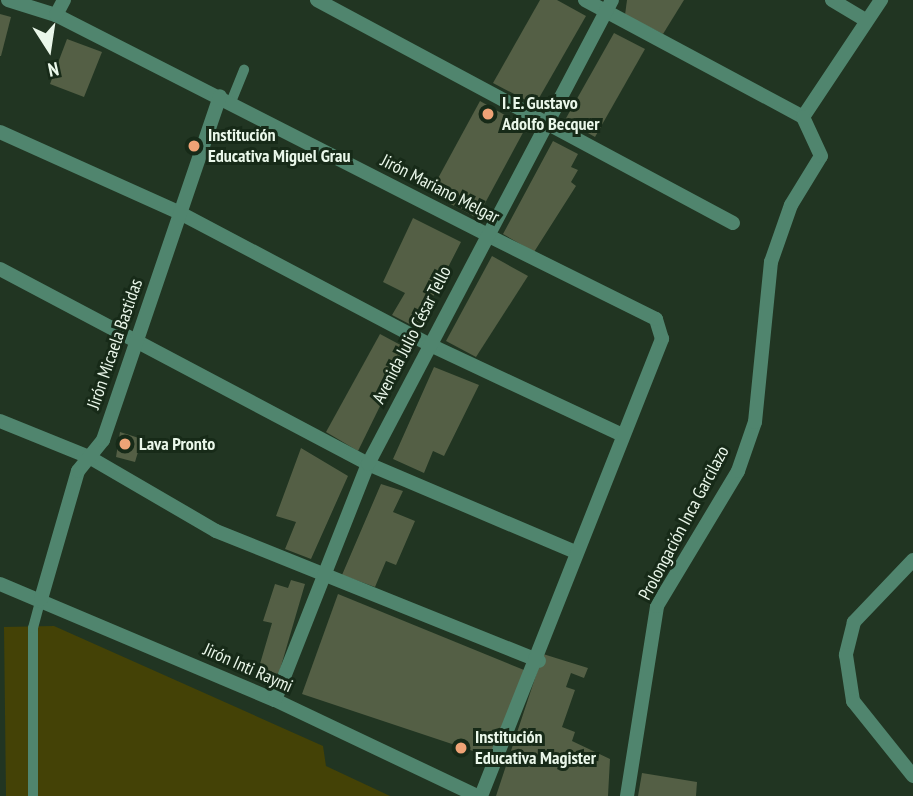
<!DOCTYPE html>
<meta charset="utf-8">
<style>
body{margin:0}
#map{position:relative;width:913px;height:796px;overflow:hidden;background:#213522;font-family:"PT Sans Narrow",sans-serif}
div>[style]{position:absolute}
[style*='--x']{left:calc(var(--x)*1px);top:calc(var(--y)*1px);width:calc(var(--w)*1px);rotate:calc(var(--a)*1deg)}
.green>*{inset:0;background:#444206}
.building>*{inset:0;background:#545f45}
.service>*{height:10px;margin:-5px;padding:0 5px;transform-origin:5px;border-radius:5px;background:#50856e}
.minor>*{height:14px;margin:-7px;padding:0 7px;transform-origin:7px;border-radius:7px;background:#50856e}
.tertiary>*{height:14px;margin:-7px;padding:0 7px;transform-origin:7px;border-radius:7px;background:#50856e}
.dots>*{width:19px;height:19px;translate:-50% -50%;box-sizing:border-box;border:4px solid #172a18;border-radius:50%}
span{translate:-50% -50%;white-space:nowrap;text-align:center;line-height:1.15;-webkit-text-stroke:6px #172a18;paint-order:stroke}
.poi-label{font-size:18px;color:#eaf7ea;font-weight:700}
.left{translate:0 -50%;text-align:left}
.street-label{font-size:18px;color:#eaf7ea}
.north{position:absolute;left:14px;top:14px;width:70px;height:70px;-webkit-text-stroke:5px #172a18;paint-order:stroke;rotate:168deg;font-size:19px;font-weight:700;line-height:28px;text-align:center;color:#eaf7ea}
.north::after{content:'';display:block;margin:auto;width:24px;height:32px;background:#eaf7ea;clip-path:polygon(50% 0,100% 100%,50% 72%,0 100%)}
</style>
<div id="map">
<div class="green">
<i style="clip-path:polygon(54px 626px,323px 746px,326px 766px,390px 796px,6px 796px,4px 627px)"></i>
</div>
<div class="building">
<i style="clip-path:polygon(540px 0,557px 0,586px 16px,535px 105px,493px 83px)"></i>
<i style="clip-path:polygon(627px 0,684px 0,663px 34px,625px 15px)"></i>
<i style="clip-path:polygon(0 14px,11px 17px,1px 56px,0 56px)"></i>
<i style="clip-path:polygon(614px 33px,645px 49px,595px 137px,565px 120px)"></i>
<i style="clip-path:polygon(67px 39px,102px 52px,84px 97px,50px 84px)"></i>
<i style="clip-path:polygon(480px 101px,526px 127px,477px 218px,430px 193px)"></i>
<i style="clip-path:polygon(553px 141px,578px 154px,571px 167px,578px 170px,571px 182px,576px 186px,534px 252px,503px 234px)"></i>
<i style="clip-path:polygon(413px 218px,461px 242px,417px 328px,392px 315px,405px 293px,383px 282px)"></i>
<i style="clip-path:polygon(492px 256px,528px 276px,476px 357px,446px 341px)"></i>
<i style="clip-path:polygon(380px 334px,408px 349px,358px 451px,326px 432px)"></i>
<i style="clip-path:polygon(434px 367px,479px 385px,444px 456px,433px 451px,424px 473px,393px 459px)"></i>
<i style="clip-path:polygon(120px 432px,142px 439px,135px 462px,116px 457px)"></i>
<i style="clip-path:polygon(301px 448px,348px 476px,311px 559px,285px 549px,296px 522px,276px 516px)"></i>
<i style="clip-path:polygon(381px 484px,403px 491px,393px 512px,415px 521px,396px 565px,386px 561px,375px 587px,342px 575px)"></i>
<i style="clip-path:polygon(291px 580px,305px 584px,279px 673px,266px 678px,257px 674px,272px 623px,263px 621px,275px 584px,288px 588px)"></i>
<i style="clip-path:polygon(338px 594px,529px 672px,494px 758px,302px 694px)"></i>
<i style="clip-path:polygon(543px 654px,588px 668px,584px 678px,571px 673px,566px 687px,575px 690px,562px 727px,575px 732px,572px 741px,610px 759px,608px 796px,496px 796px)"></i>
<i style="clip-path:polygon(642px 773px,697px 782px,696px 796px,638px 796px)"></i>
</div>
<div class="service">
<i style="--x:231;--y:102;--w:35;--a:-68"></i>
<i style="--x:33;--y:796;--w:168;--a:-90"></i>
<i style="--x:33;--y:628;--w:30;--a:-75"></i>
</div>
<div class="minor">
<i style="--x:317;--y:0;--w:472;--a:28.2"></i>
<i style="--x:585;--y:0;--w:247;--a:28.2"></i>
<i style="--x:832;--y:0;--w:39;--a:31"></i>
<i style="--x:803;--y:117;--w:141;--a:-56.3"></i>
<i style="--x:0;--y:132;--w:197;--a:24.2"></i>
<i style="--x:180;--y:213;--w:280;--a:27.8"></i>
<i style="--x:428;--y:344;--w:212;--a:25.1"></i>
<i style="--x:0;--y:269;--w:416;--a:27.9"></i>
<i style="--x:368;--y:464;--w:225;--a:23"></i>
<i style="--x:0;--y:421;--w:96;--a:22"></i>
<i style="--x:89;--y:457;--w:147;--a:30.2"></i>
<i style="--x:216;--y:531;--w:348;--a:21.9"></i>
<i style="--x:913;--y:560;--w:86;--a:133.6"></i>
<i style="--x:854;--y:622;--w:34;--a:104"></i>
<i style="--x:846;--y:655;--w:47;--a:81.3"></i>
<i style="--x:853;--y:701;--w:96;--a:51.3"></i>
<i style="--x:481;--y:796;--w:492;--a:-68.4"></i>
<i style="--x:662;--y:339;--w:21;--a:-107"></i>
<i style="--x:656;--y:319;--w:191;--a:-153.6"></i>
<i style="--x:627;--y:796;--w:192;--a:-81"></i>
<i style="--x:657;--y:606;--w:157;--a:-59"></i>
<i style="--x:738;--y:471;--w:52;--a:-70.9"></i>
<i style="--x:755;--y:422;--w:161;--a:-84.3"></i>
<i style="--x:771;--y:262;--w:60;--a:-70.7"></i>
<i style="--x:791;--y:205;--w:57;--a:-58.5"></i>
<i style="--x:821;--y:156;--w:43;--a:-114.8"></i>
</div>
<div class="tertiary">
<i style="--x:8;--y:0;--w:50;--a:17.4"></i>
<i style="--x:56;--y:15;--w:482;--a:27"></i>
<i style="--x:56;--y:15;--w:17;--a:-62"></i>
<i style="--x:0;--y:584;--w:298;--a:22.9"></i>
<i style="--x:275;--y:700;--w:224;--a:25.4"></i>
<i style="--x:41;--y:599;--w:133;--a:-73.9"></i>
<i style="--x:78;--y:471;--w:40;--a:-51"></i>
<i style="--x:103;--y:440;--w:363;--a:-71.2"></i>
<i style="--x:275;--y:700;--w:254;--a:-68.5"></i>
<i style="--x:368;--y:464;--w:524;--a:-62.26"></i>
</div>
<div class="dots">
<i style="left:488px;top:114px;background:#efa376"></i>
<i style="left:194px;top:146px;background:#efa376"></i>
<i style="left:125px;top:444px;background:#efa376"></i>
<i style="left:461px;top:748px;background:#efa376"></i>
</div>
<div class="poi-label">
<span class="left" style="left:502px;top:114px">I. E. Gustavo<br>Adolfo Becquer</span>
<span class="left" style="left:208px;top:146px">Institución<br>Educativa Miguel Grau</span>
<span class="left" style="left:139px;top:444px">Lava Pronto</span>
<span class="left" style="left:475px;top:748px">Institución<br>Educativa Magister</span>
</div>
<div class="street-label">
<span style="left:440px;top:189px;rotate:27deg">Jirón Mariano Melgar</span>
<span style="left:412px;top:335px;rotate:-63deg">Avenida Julio César Tello</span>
<span style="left:115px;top:344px;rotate:-71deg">Jirón Micaela Bastidas</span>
<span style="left:684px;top:523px;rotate:-62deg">Prolongación Inca Garcilazo</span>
<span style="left:248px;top:668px;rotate:24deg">Jirón Inti Raymi</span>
</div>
<div class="north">N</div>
</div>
